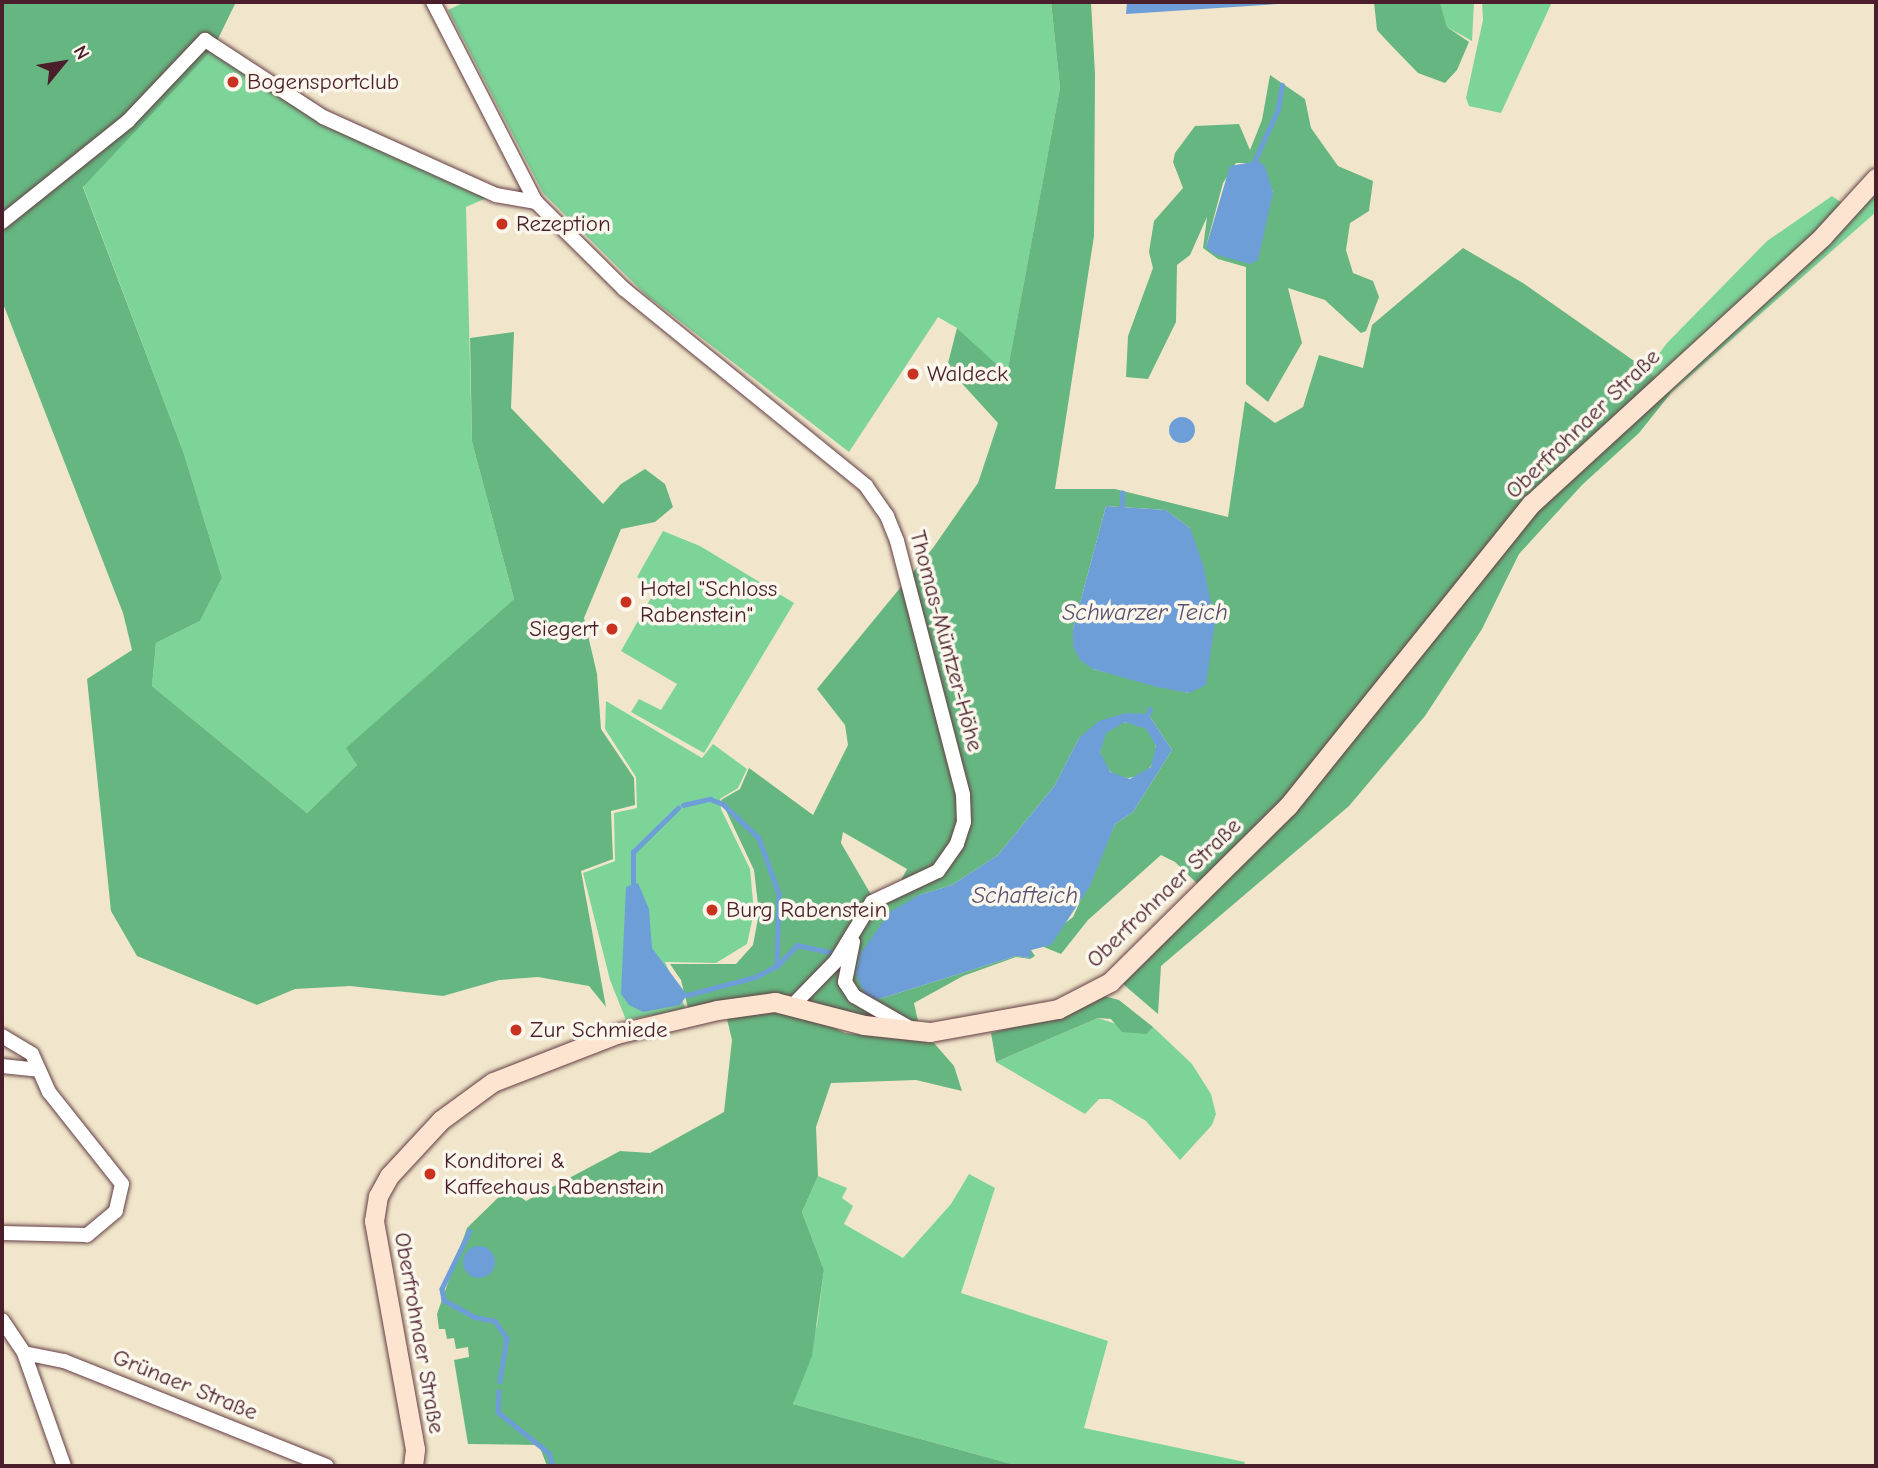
<!DOCTYPE html>
<meta charset="utf-8">
<style>
body{margin:0}
#map{position:relative;width:1878px;height:1468px;overflow:hidden;background:#f1e6cb;font-family:"Comic Neue",sans-serif}
div>[style]{position:absolute}
[style*='--x']{left:calc(var(--x)*1px);top:calc(var(--y)*1px);width:calc(var(--w)*1px);rotate:calc(var(--a)*1deg)}
.green>*{inset:0;background:#7dd499}
.forest>*{inset:0;background:#66b681}
.round{border-radius:50%}
.water>*{inset:0;background:#6e9ed8}
.stream>*{height:4.5px;margin:-2.25px;padding:0 2.25px;transform-origin:2.25px;border-radius:2.25px;background:#6e9ed8}
.roads{filter:drop-shadow(0 0 2px #633d43) drop-shadow(0 0 2px #633d43)}
.street>*{height:14px;margin:-7px;padding:0 7px;transform-origin:7px;border-radius:7px;background:#fff}
.secondary>*{height:19px;margin:-9.5px;padding:0 9.5px;transform-origin:9.5px;border-radius:9.5px;background:#fde4d1}
.dots>*{width:19px;height:19px;translate:-50% -50%;box-sizing:border-box;border:4px solid #fbf7ec;border-radius:50%}
span{translate:-50% -50%;white-space:nowrap;text-align:center;line-height:1.15;-webkit-text-stroke:7px #fbf7ec;paint-order:stroke}
.poi-label{font-size:23px;color:#4a1f2b}
.left{translate:0 -50%;text-align:left}
.right{translate:-100% -50%;text-align:right}
.street-label{font-size:23px;color:#4a1f2b}
.water-label{font-size:24px;color:#585270;font-style:italic}
.frame{position:absolute;inset:0;border:4px solid #4a1f2b;pointer-events:none}
.north{position:absolute;left:28px;top:28px;width:70px;height:70px;-webkit-text-stroke:5px #fbf7ec;paint-order:stroke;rotate:60deg;font-size:19px;font-weight:700;line-height:28px;text-align:center;color:#4a1f2b}
.north::after{content:'';display:block;margin:auto;width:24px;height:32px;background:#4a1f2b;clip-path:polygon(50% 0,100% 100%,50% 72%,0 100%)}
</style>
<div id="map">
<div class="green">
<i style="clip-path:polygon(465px 2px,1051px 2px,1060px 88px,1007px 375px,957px 328px,938px 317px,849px 452px,646px 295px,543px 193px,448px 10px)"></i>
<i style="clip-path:polygon(1439px 2px,1474px 2px,1472px 41px,1447px 27px)"></i>
<i style="clip-path:polygon(1482px 2px,1552px 2px,1501px 113px,1469px 106px,1466px 98px,1483px 20px)"></i>
<i style="clip-path:polygon(213px 49px,297px 108px,371px 147px,445px 173px,491px 196px,466px 207px,472px 442px,514px 599px,347px 748px,357px 765px,307px 813px,152px 686px,156px 643px,200px 621px,222px 578px,184px 454px,83px 186px)"></i>
<i style="clip-path:polygon(1876px 187px,1876px 212px,1671px 393px,1647px 370px,1667px 343px,1767px 241px,1832px 196px,1855px 212px)"></i>
<i style="clip-path:polygon(663px 531px,700px 546px,794px 603px,704px 753px,631px 712px,639px 699px,661px 710px,677px 684px,621px 651px,656px 589px,637px 577px)"></i>
<i style="clip-path:polygon(606px 701px,702px 758px,713px 744px,747px 769px,738px 788px,720px 799px,721px 809px,750px 869px,754px 912px,747px 944px,716px 963px,665px 962px,686px 1009px,626px 1020px,610px 980px,583px 873px,615px 861px,614px 813px,637px 808px,636px 777px,605px 729px)"></i>
<i style="clip-path:polygon(1098px 1018px,1147px 1034px,1153px 1027px,1192px 1064px,1211px 1094px,1216px 1114px,1212px 1125px,1180px 1160px,1146px 1121px,1110px 1099px,1099px 1099px,1085px 1114px,996px 1062px)"></i>
<i style="clip-path:polygon(969px 1174px,995px 1188px,961px 1293px,1108px 1341px,1084px 1428px,1245px 1462px,1244px 1466px,1019px 1466px,793px 1404px,817px 1325px,824px 1270px,802px 1212px,818px 1176px,847px 1188px,842px 1198px,853px 1206px,844px 1224px,903px 1258px,951px 1204px)"></i>
</div>
<div class="forest">
<i style="clip-path:polygon(2px 2px,236px 2px,213px 49px,83px 187px,184px 454px,222px 578px,200px 621px,156px 643px,152px 686px,307px 813px,357px 765px,346px 748px,514px 599px,472px 442px,470px 338px,514px 332px,511px 408px,603px 504px,621px 484px,645px 469px,665px 484px,673px 507px,655px 522px,621px 529px,584px 618px,597px 674px,601px 729px,634px 778px,635px 805px,611px 811px,613px 859px,581px 871px,606px 1007px,589px 986px,538px 977px,499px 980px,443px 996px,350px 986px,295px 989px,257px 1005px,137px 956px,111px 911px,87px 679px,132px 650px,123px 613px,2px 301px)"></i>
<i style="clip-path:polygon(evenodd,1051px 2px,1091px 2px,1095px 74px,1094px 236px,1055px 489px,1115px 489px,1228px 517px,1245px 401px,1275px 423px,1303px 407px,1319px 355px,1363px 368px,1372px 325px,1463px 248px,1523px 283px,1647px 370px,1671px 393px,1639px 433px,1582px 485px,1519px 554px,1482px 629px,1425px 716px,1349px 806px,1161px 966px,1158px 1014px,1123px 984px,1211px 897px,1175px 862px,1161px 855px,1088px 920px,1061px 954px,1039px 945px,1031px 950px,1035px 956px,1030px 959px,1016px 957px,963px 976px,914px 1003px,918px 1021px,868px 1018px,826px 1006px,688px 1008px,681px 980px,670px 964px,736px 964px,753px 945px,759px 913px,754px 870px,721px 800px,740px 789px,749px 768px,813px 815px,848px 745px,845px 725px,817px 689px,933px 548px,978px 483px,998px 423px,947px 367px,957px 328px,1007px 374px,1060px 88px,1051px 2px,1106px 506px,1166px 510px,1190px 528px,1189px 693px,1093px 669px,1073px 629px,1106px 506px,1051px 2px,1148px 714px,1172px 750px,1133px 812px,1115px 824px,1073px 917px,1030px 950px,1030px 958px,1016px 956px,879px 999px,856px 974px,860px 954px,919px 895px,952px 885px,998px 855px,1055px 785px,1079px 738px,1148px 714px,1051px 2px,843px 832px,907px 869px,899px 884px,873px 898px,841px 843px,843px 832px)"></i>
<i style="clip-path:polygon(1374px 2px,1440px 3px,1447px 27px,1469px 42px,1457px 70px,1445px 83px,1418px 73px,1387px 41px,1377px 30px)"></i>
<i style="clip-path:polygon(evenodd,1270px 75px,1305px 99px,1311px 128px,1338px 166px,1373px 181px,1369px 211px,1350px 223px,1346px 250px,1353px 273px,1373px 281px,1379px 297px,1366px 331px,1361px 333px,1325px 300px,1288px 288px,1302px 343px,1268px 402px,1246px 384px,1246px 267px,1218px 259px,1203px 248px,1207px 217px,1190px 255px,1177px 265px,1176px 322px,1148px 379px,1126px 377px,1128px 336px,1153px 268px,1149px 252px,1154px 221px,1183px 188px,1173px 162px,1175px 153px,1195px 126px,1239px 124px,1250px 150px,1262px 120px,1270px 75px,1236px 163px,1249px 163px,1269px 182px,1273px 193px,1206px 247px,1223px 183px,1236px 163px)"></i>
<i class="round" style="left:1100px;top:722px;width:56px;height:56px"></i>
<i style="clip-path:polygon(1104px 996px,1119px 1000px,1153px 1027px,1147px 1034px,1122px 1032px,1111px 1019px,1098px 1018px,996px 1062px,991px 1033px,1059px 1015px)"></i>
<i style="clip-path:polygon(779px 1010px,806px 1015px,845px 1033px,934px 1043px,954px 1066px,962px 1091px,916px 1080px,831px 1083px,816px 1127px,818px 1176px,802px 1212px,824px 1270px,812px 1356px,793px 1404px,1019px 1466px,547px 1466px,539px 1445px,468px 1444px,454px 1360px,469px 1357px,468px 1347px,456px 1349px,454px 1338px,447px 1339px,445px 1329px,439px 1329px,437px 1314px,467px 1228px,508px 1188px,526px 1201px,620px 1151px,650px 1153px,724px 1112px,732px 1040px,727px 1019px)"></i>
</div>
<div class="water">
<i style="clip-path:polygon(1127px 2px,1309px 2px,1126px 14px)"></i>
<i style="clip-path:polygon(1258px 161px,1265px 166px,1273px 193px,1258px 260px,1250px 264px,1214px 254px,1206px 247px,1230px 166px)"></i>
<i class="round" style="left:1169px;top:417px;width:26px;height:26px"></i>
<i style="clip-path:polygon(1106px 506px,1166px 510px,1190px 528px,1203px 564px,1215px 623px,1206px 685px,1189px 693px,1157px 687px,1093px 669px,1080px 660px,1073px 646px,1073px 629px)"></i>
<i style="clip-path:polygon(evenodd,1126px 713px,1148px 714px,1172px 750px,1133px 812px,1115px 824px,1090px 886px,1051px 945px,1031px 950px,1030px 958px,1016px 956px,879px 999px,867px 998px,856px 974px,860px 954px,890px 912px,919px 895px,952px 885px,998px 855px,1055px 785px,1079px 738px,1099px 721px,1126px 713px,1125px 722px,1146px 729px,1156px 746px,1151px 767px,1130px 779px,1110px 772px,1100px 752px,1106px 733px,1125px 722px)"></i>
<i style="clip-path:polygon(638px 883px,649px 909px,652px 948px,687px 995px,680px 1005px,643px 1012px,629px 1005px,621px 994px,626px 887px)"></i>
<i class="round" style="left:463px;top:1246px;width:32px;height:32px"></i>
</div>
<div class="stream">
<i style="--x:1254;--y:162;--w:58;--a:-65.6"></i>
<i style="--x:1278;--y:109;--w:24;--a:-81"></i>
<i style="--x:1122;--y:506;--w:13;--a:-90"></i>
<i style="--x:1148;--y:714;--w:5;--a:-68"></i>
<i style="--x:683;--y:805;--w:28;--a:-13"></i>
<i style="--x:710;--y:799;--w:14;--a:21"></i>
<i style="--x:723;--y:804;--w:50;--a:43.4"></i>
<i style="--x:759;--y:838;--w:59;--a:70.3"></i>
<i style="--x:779;--y:894;--w:72;--a:91.6"></i>
<i style="--x:633;--y:885;--w:33;--a:-90"></i>
<i style="--x:633;--y:852;--w:63;--a:-44.4"></i>
<i style="--x:687;--y:995;--w:70;--a:-14.8"></i>
<i style="--x:755;--y:977;--w:25;--a:-27"></i>
<i style="--x:777;--y:966;--w:29;--a:-46"></i>
<i style="--x:797;--y:945;--w:33;--a:12"></i>
<i style="--x:470;--y:1231;--w:64;--a:115.8"></i>
<i style="--x:442;--y:1289;--w:11;--a:80"></i>
<i style="--x:444;--y:1300;--w:35;--a:29"></i>
<i style="--x:475;--y:1317;--w:20;--a:11"></i>
<i style="--x:495;--y:1321;--w:21;--a:55"></i>
<i style="--x:507;--y:1338;--w:44;--a:99.2"></i>
<i style="--x:499;--y:1391;--w:21;--a:93"></i>
<i style="--x:498;--y:1412;--w:65;--a:38.8"></i>
<i style="--x:549;--y:1453;--w:14;--a:73"></i>
</div>
<div class="roads">
<div class="street">
<i style="--x:433;--y:2;--w:225;--a:62.8"></i>
<i style="--x:2;--y:222;--w:161;--a:-38.7"></i>
<i style="--x:128;--y:121;--w:112;--a:-46.5"></i>
<i style="--x:205;--y:40;--w:141;--a:33.1"></i>
<i style="--x:323;--y:117;--w:190;--a:24.3"></i>
<i style="--x:496;--y:195;--w:41;--a:9.9"></i>
<i style="--x:536;--y:202;--w:124;--a:44.7"></i>
<i style="--x:624;--y:289;--w:312;--a:39.1"></i>
<i style="--x:866;--y:486;--w:37;--a:55"></i>
<i style="--x:887;--y:516;--w:27;--a:68"></i>
<i style="--x:897;--y:541;--w:262;--a:75.4"></i>
<i style="--x:963;--y:795;--w:27;--a:88"></i>
<i style="--x:964;--y:822;--w:23;--a:108"></i>
<i style="--x:957;--y:844;--w:33;--a:125"></i>
<i style="--x:938;--y:871;--w:73;--a:154.8"></i>
<i style="--x:872;--y:902;--w:69;--a:121.4"></i>
<i style="--x:836;--y:961;--w:62;--a:134.3"></i>
<i style="--x:853;--y:942;--w:41;--a:101.3"></i>
<i style="--x:845;--y:982;--w:17;--a:57"></i>
<i style="--x:854;--y:996;--w:62;--a:29.9"></i>
<i style="--x:2;--y:1036;--w:35;--a:31"></i>
<i style="--x:32;--y:1054;--w:42;--a:65.9"></i>
<i style="--x:49;--y:1092;--w:117;--a:51.6"></i>
<i style="--x:122;--y:1184;--w:28;--a:103"></i>
<i style="--x:116;--y:1211;--w:38;--a:140"></i>
<i style="--x:87;--y:1235;--w:85;--a:-178.7"></i>
<i style="--x:2;--y:1066;--w:37;--a:6"></i>
<i style="--x:2;--y:1320;--w:40;--a:56"></i>
<i style="--x:24;--y:1353;--w:120;--a:70.5"></i>
<i style="--x:24;--y:1353;--w:41;--a:11.3"></i>
<i style="--x:64;--y:1361;--w:283;--a:21.8"></i>
</div>
<div class="secondary">
<i style="--x:413;--y:1466;--w:17;--a:-83"></i>
<i style="--x:415;--y:1449;--w:232;--a:-100.2"></i>
<i style="--x:374;--y:1221;--w:25;--a:-81"></i>
<i style="--x:378;--y:1196;--w:23;--a:-61"></i>
<i style="--x:389;--y:1176;--w:76;--a:-47.1"></i>
<i style="--x:441;--y:1120;--w:64;--a:-36.2"></i>
<i style="--x:493;--y:1082;--w:132;--a:-21.3"></i>
<i style="--x:616;--y:1034;--w:104;--a:-13.4"></i>
<i style="--x:717;--y:1010;--w:59;--a:-7.9"></i>
<i style="--x:775;--y:1002;--w:92;--a:14.5"></i>
<i style="--x:864;--y:1025;--w:66;--a:6.1"></i>
<i style="--x:930;--y:1032;--w:130;--a:-10.2"></i>
<i style="--x:1058;--y:1009;--w:59;--a:-27.4"></i>
<i style="--x:1110;--y:982;--w:250;--a:-44.7"></i>
<i style="--x:1288;--y:806;--w:388;--a:-51.2"></i>
<i style="--x:1531;--y:504;--w:396;--a:-42.5"></i>
<i style="--x:1823;--y:236;--w:79;--a:-47.6"></i>
</div>
</div>
<div class="dots">
<i style="left:233px;top:82px;background:#c8321e"></i>
<i style="left:502px;top:224px;background:#c8321e"></i>
<i style="left:913px;top:374px;background:#c8321e"></i>
<i style="left:626px;top:602px;background:#c8321e"></i>
<i style="left:612px;top:629px;background:#c8321e"></i>
<i style="left:712px;top:910px;background:#c8321e"></i>
<i style="left:516px;top:1030px;background:#c8321e"></i>
<i style="left:430px;top:1174px;background:#c8321e"></i>
</div>
<div class="poi-label">
<span class="left" style="left:247px;top:82px">Bogensportclub</span>
<span class="left" style="left:516px;top:224px">Rezeption</span>
<span class="left" style="left:927px;top:374px">Waldeck</span>
<span class="left" style="left:640px;top:602px">Hotel "Schloss<br>Rabenstein"</span>
<span class="right" style="left:598px;top:629px">Siegert</span>
<span class="left" style="left:726px;top:910px">Burg Rabenstein</span>
<span class="left" style="left:530px;top:1030px">Zur Schmiede</span>
<span class="left" style="left:444px;top:1174px">Konditorei &amp;<br>Kaffeehaus Rabenstein</span>
</div>
<div class="street-label">
<span style="left:1583px;top:424px;rotate:-44deg">Oberfrohnaer Straße</span>
<span style="left:946px;top:641px;rotate:75deg">Thomas-Müntzer-Höhe</span>
<span style="left:1164px;top:893px;rotate:-44deg">Oberfrohnaer Straße</span>
<span style="left:419px;top:1333px;rotate:80deg">Oberfrohnaer Straße</span>
<span style="left:185px;top:1385px;rotate:22deg">Grünaer Straße</span>
</div>
<div class="water-label">
<span style="left:1145px;top:613px">Schwarzer Teich</span>
<span style="left:1025px;top:896px">Schafteich</span>
</div>
<div class="frame"></div>
<div class="north">N</div>
</div>
